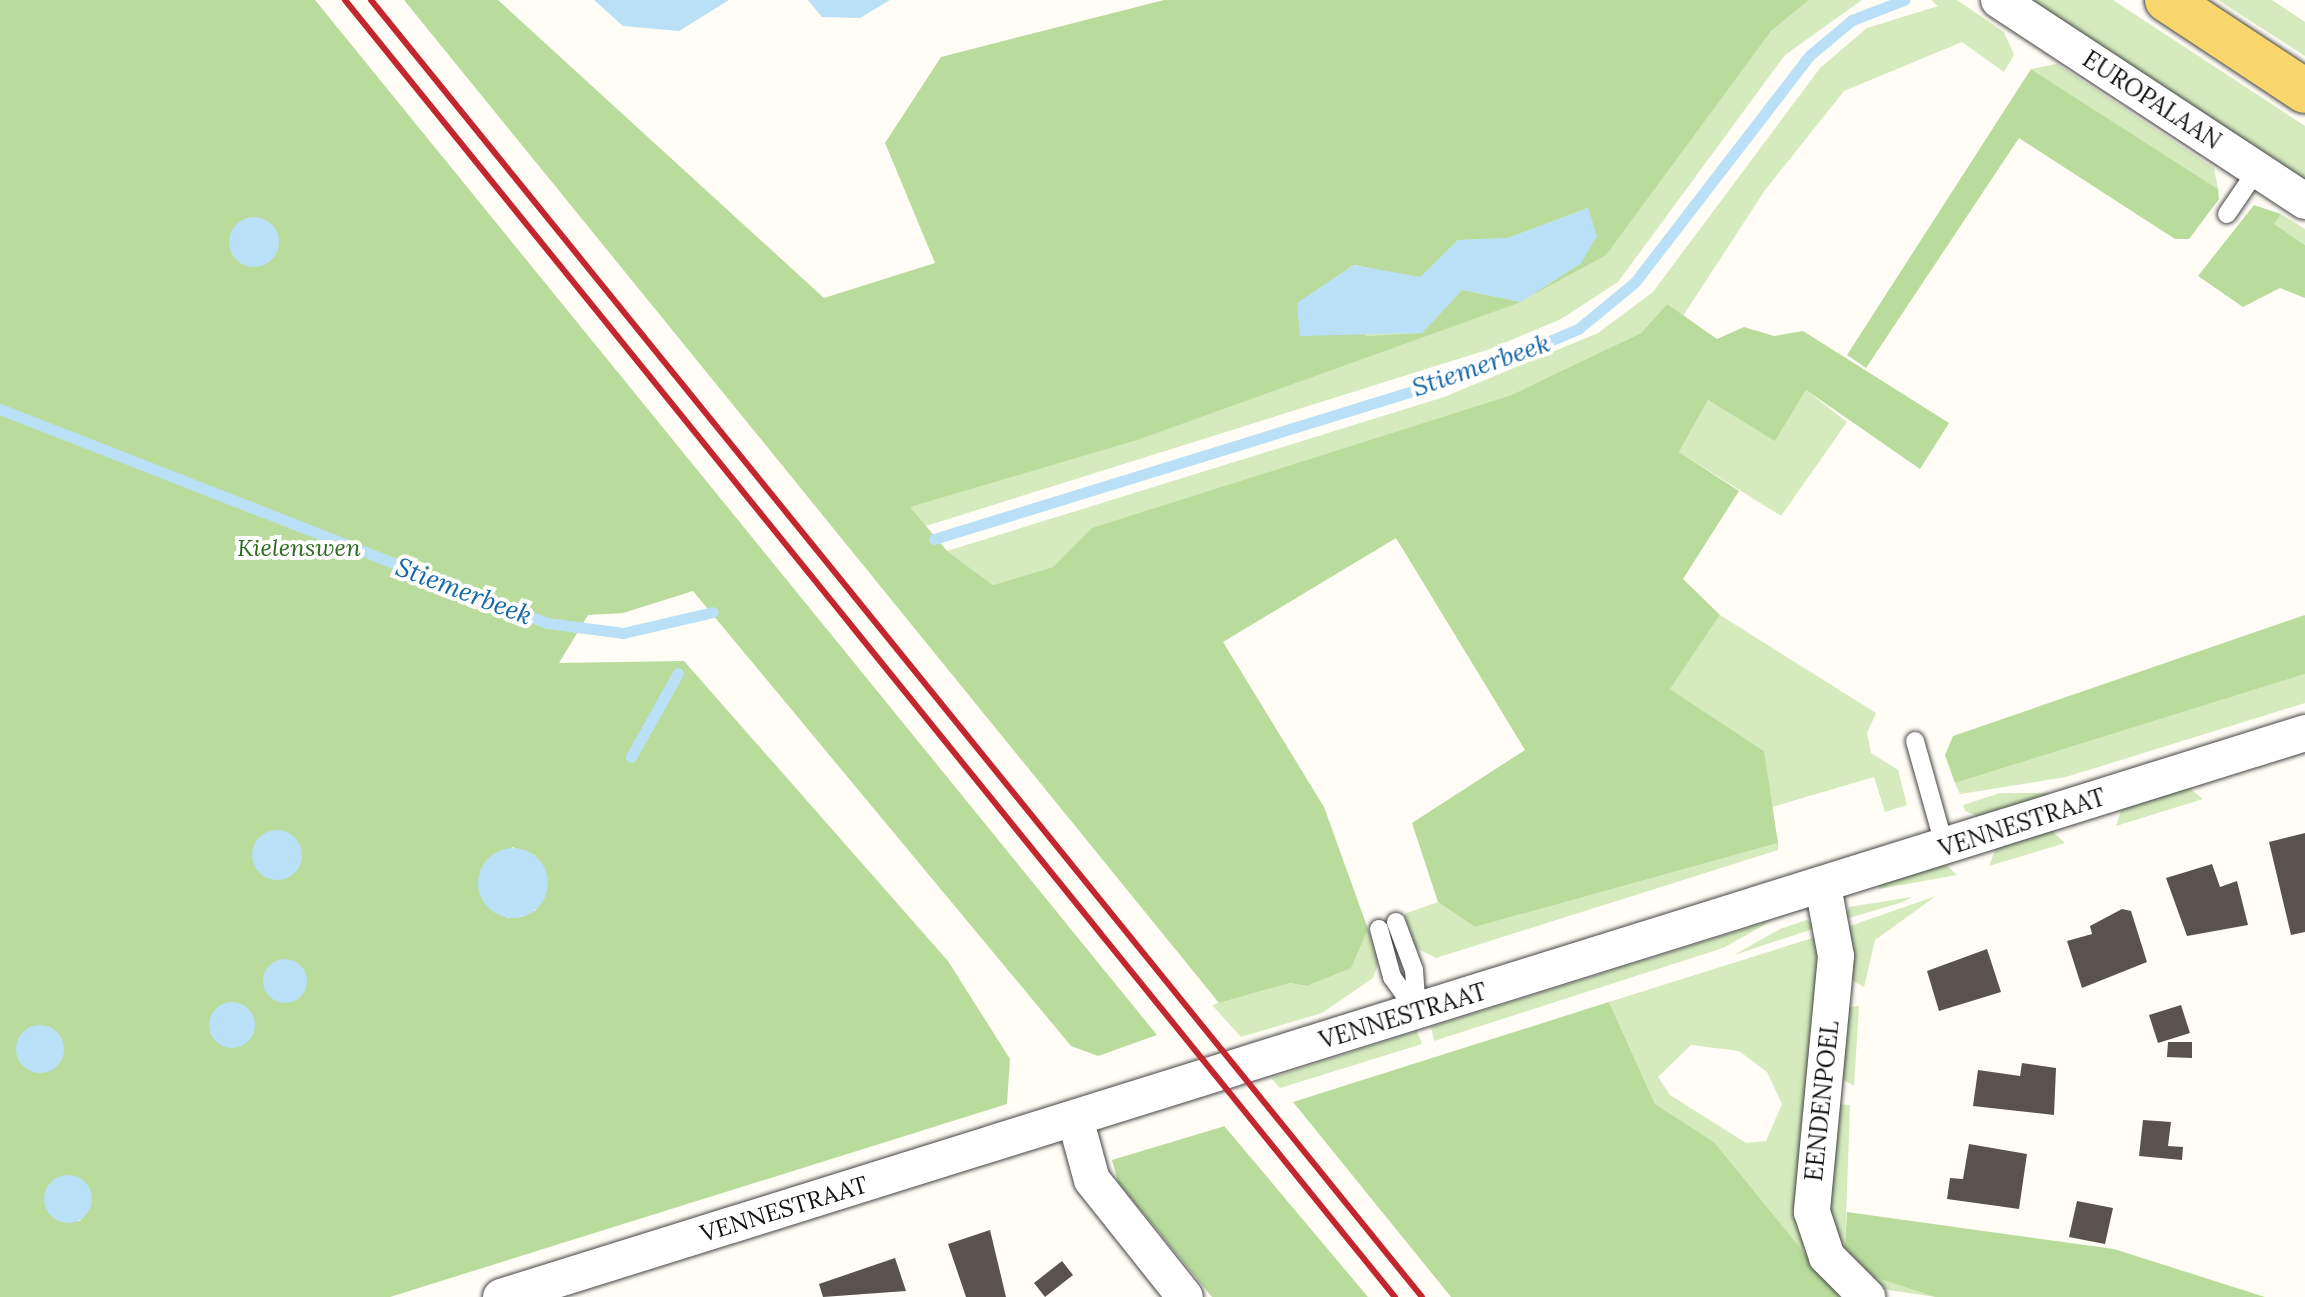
<!DOCTYPE html>
<style>
body{margin:0}
#map{position:relative;width:2305px;height:1297px;overflow:hidden;background:#fffdf5;font-family:Lora,serif}
div>[style]{position:absolute}
[style*='--x']{left:calc(var(--x)*1px);top:calc(var(--y)*1px);width:calc(var(--w)*1px);rotate:calc(var(--a)*1deg)}
.green>*{inset:0;background:#d5ebbd}
.forest>*{inset:0;background:#b9dc9c}
.water>*{inset:0;background:#b9e0f7}
.round{border-radius:50%}
.stream>*{height:11px;margin:-5.5px;padding:0 5.5px;transform-origin:5.5px;border-radius:5.5px;background:#b9e0f7}
.building>*{inset:0;background:#5a524d}
.roads{filter:drop-shadow(0 0 2px #444) drop-shadow(0 0 2px #444)}
.service>*{height:18px;margin:-9px;padding:0 9px;transform-origin:9px;border-radius:9px;background:#fff}
.minor>*{height:36px;margin:-18px;padding:0 18px;transform-origin:18px;border-radius:18px;background:#fff}
.primary>*{height:44px;margin:-22px;padding:0 22px;transform-origin:22px;border-radius:22px;background:#f9d66b}
.rail>*{height:6px;margin:-3px;padding:0 3px;transform-origin:3px;border-radius:3px;background:#c4262e}
span{translate:-50% -50%;white-space:nowrap;text-align:center;line-height:1.15;-webkit-text-stroke:8px #fff;paint-order:stroke}
.street-label{font-size:24px;color:#111}
.park-label{font-size:24px;color:#2f6b1f;font-style:italic}
.water-label{font-size:26px;color:#1768a6;font-style:italic}
</style>
<div id="map">
<div class="green">
<i style="clip-path:polygon(1809px 0,1862px 0,1785px 55px,1618px 282px,1561px 319px,1490px 349px,926px 526px,909px 507px,1041px 466px,1771px 31px)"></i>
<i style="clip-path:polygon(1931px 0,1957px 0,2004px 32px,2014px 55px,2004px 72px,1962px 42px,1844px 91px,1765px 190px,1683px 316px,1667px 304px,1641px 333px,1509px 396px,1507px 426px,1564px 771px,1420px 503px,1087px 534px,1053px 567px,993px 585px,947px 551px,1444px 397px,1598px 333px,1653px 292px,1820px 68px,1867px 28px,1938px 6px)"></i>
<i style="clip-path:polygon(2028px 0,2113px 0,2305px 126px,2305px 180px)"></i>
<i style="clip-path:polygon(2218px 0,2272px 0,2305px 22px,2305px 56px)"></i>
<i style="clip-path:polygon(2057px 64px,2214px 168px,2218px 189px,2031px 69px)"></i>
<i style="clip-path:polygon(2281px 214px,2305px 229px,2305px 245px,2273px 224px)"></i>
<i style="clip-path:polygon(1806px 390px,1847px 422px,1781px 516px,1679px 452px,1708px 400px,1775px 440px)"></i>
<i style="clip-path:polygon(1720px 615px,1876px 713px,1867px 733px,1871px 753px,1898px 770px,1907px 805px,1885px 812px,1874px 777px,1769px 808px,1764px 751px,1670px 689px)"></i>
<i style="clip-path:polygon(2305px 674px,2305px 703px,2066px 777px,1960px 794px,1955px 783px)"></i>
<i style="clip-path:polygon(2189px 788px,2203px 799px,2116px 826px,2122px 808px)"></i>
<i style="clip-path:polygon(2000px 793px,2058px 793px,1982px 818px,1965px 811px,1963px 805px)"></i>
<i style="clip-path:polygon(2051px 830px,2065px 843px,1989px 866px,1996px 848px)"></i>
<i style="clip-path:polygon(1778px 843px,1778px 850px,1436px 958px,1416px 948px,1404px 914px,1438px 902px,1475px 927px)"></i>
<i style="clip-path:polygon(1945px 864px,1957px 875px,1879px 889px,1879px 885px)"></i>
<i style="clip-path:polygon(1936px 896px,1875px 940px,1864px 987px,1848px 978px,1847px 927px)"></i>
<i style="clip-path:polygon(1912px 897px,1903px 902px,1846px 919px,1849px 907px)"></i>
<i style="clip-path:polygon(1773px 920px,1723px 948px,1434px 1041px,1431px 1027px)"></i>
<i style="clip-path:polygon(1807px 920px,1816px 928px,1734px 955px,1780px 929px)"></i>
<i style="clip-path:polygon(1368px 929px,1378px 963px,1373px 978px,1322px 1013px,1241px 1037px,1212px 1005px,1290px 983px,1307px 986px,1350px 968px)"></i>
<i style="clip-path:polygon(evenodd,1822px 935px,1805px 1239px,1835px 1294px,1714px 1142px,1655px 1104px,1609px 1002px,1822px 935px,1691px 1045px,1739px 1051px,1767px 1072px,1782px 1104px,1766px 1141px,1746px 1143px,1670px 1095px,1658px 1077px,1691px 1045px)"></i>
<i style="clip-path:polygon(1859px 1006px,1854px 1086px,1837px 1076px,1844px 1008px)"></i>
<i style="clip-path:polygon(1417px 1031px,1422px 1044px,1280px 1088px,1271px 1078px)"></i>
<i style="clip-path:polygon(1834px 1104px,1850px 1105px,1845px 1247px,1874px 1277px,1935px 1297px,1882px 1289px,1844px 1259px,1824px 1207px)"></i>
</div>
<div class="forest">
<i style="clip-path:polygon(evenodd,0 0,315px 0,1157px 1035px,1098px 1056px,1071px 1046px,693px 591px,623px 613px,588px 615px,559px 663px,684px 661px,948px 961px,1010px 1059px,1007px 1104px,390px 1297px,0 1297px,0 0,512px 847px,536px 856px,536px 910px,522px 917px,507px 918px,512px 847px,0 0,91px 1192px,80px 1221px,58px 1221px,91px 1192px)"></i>
<i style="clip-path:polygon(404px 0,498px 0,824px 298px,935px 263px,885px 143px,941px 57px,1164px 0,1809px 0,1771px 31px,1606px 255px,1529px 297px,1581px 263px,1587px 208px,1508px 238px,1458px 240px,1420px 278px,1354px 265px,1298px 303px,1367px 336px,1422px 333px,1462px 290px,1521px 302px,1137px 440px,910px 507px,947px 551px,993px 585px,1053px 567px,1092px 528px,1509px 396px,1641px 333px,1667px 304px,1717px 339px,1744px 327px,1774px 336px,1803px 331px,1949px 423px,1920px 469px,1806px 390px,1775px 441px,1708px 400px,1679px 452px,1739px 491px,1683px 579px,1720px 615px,1670px 689px,1764px 751px,1778px 843px,1475px 927px,1438px 902px,1412px 823px,1525px 750px,1396px 538px,1223px 642px,1324px 807px,1368px 929px,1351px 968px,1307px 986px,1290px 983px,1219px 1003px)"></i>
<i style="clip-path:polygon(2031px 69px,2218px 189px,2219px 199px,2189px 239px,2175px 239px,2019px 138px,1866px 368px,1847px 355px)"></i>
<i style="clip-path:polygon(2254px 205px,2281px 214px,2274px 224px,2305px 245px,2305px 298px,2280px 288px,2243px 307px,2198px 276px)"></i>
<i style="clip-path:polygon(2305px 615px,2305px 674px,1955px 783px,1945px 755px,1953px 736px)"></i>
<i style="clip-path:polygon(1609px 1002px,1655px 1104px,1714px 1142px,1840px 1297px,1451px 1297px,1293px 1102px)"></i>
<i style="clip-path:polygon(1225px 1126px,1225px 1127px,1368px 1297px,1212px 1297px,1118px 1182px,1112px 1160px)"></i>
<i style="clip-path:polygon(1847px 1212px,2114px 1249px,2265px 1297px,1935px 1297px,1874px 1277px,1845px 1247px)"></i>
</div>
<div class="water">
<i style="clip-path:polygon(594px 0,729px 0,679px 31px,623px 26px)"></i>
<i style="clip-path:polygon(808px 0,890px 0,860px 18px,822px 17px)"></i>
<i style="clip-path:polygon(1588px 208px,1597px 236px,1581px 263px,1521px 302px,1462px 290px,1422px 333px,1300px 336px,1297px 303px,1354px 265px,1420px 277px,1458px 240px,1508px 238px)"></i>
<i class="round" style="left:229px;top:217px;width:50px;height:50px"></i>
<i class="round" style="left:252px;top:830px;width:50px;height:50px"></i>
<i class="round" style="left:478px;top:848px;width:70px;height:70px"></i>
<i class="round" style="left:263px;top:959px;width:44px;height:44px"></i>
<i class="round" style="left:209px;top:1002px;width:46px;height:46px"></i>
<i class="round" style="left:16px;top:1025px;width:48px;height:48px"></i>
<i class="round" style="left:44px;top:1175px;width:48px;height:48px"></i>
</div>
<div class="stream">
<i style="--x:0;--y:409;--w:587;--a:21.37"></i>
<i style="--x:547;--y:623;--w:77;--a:7.5"></i>
<i style="--x:623;--y:633;--w:92;--a:-13.1"></i>
<i style="--x:934;--y:539;--w:573;--a:-17.17"></i>
<i style="--x:1481;--y:370;--w:105;--a:-22.9"></i>
<i style="--x:1578;--y:329;--w:74;--a:-39.5"></i>
<i style="--x:1635;--y:282;--w:287;--a:-52.4"></i>
<i style="--x:1810;--y:55;--w:55;--a:-39.8"></i>
<i style="--x:1852;--y:20;--w:56;--a:-21"></i>
<i style="--x:631;--y:757;--w:96;--a:-60.8"></i>
</div>
<div class="building">
<i style="clip-path:polygon(2305px 833px,2305px 932px,2291px 935px,2269px 842px)"></i>
<i style="clip-path:polygon(2212px 864px,2220px 887px,2237px 881px,2248px 925px,2187px 936px,2166px 878px)"></i>
<i style="clip-path:polygon(2122px 909px,2131px 911px,2147px 962px,2082px 988px,2067px 941px,2092px 934px,2090px 926px)"></i>
<i style="clip-path:polygon(1987px 949px,2001px 992px,1939px 1011px,1927px 971px)"></i>
<i style="clip-path:polygon(2181px 1005px,2190px 1033px,2158px 1043px,2149px 1015px)"></i>
<i style="clip-path:polygon(2168px 1042px,2192px 1042px,2192px 1058px,2167px 1057px)"></i>
<i style="clip-path:polygon(2022px 1063px,2056px 1068px,2054px 1115px,1973px 1106px,1978px 1070px,2020px 1076px)"></i>
<i style="clip-path:polygon(2143px 1120px,2171px 1122px,2168px 1146px,2183px 1147px,2182px 1160px,2139px 1156px)"></i>
<i style="clip-path:polygon(1969px 1144px,2027px 1154px,2019px 1209px,1947px 1199px,1950px 1178px,1963px 1179px)"></i>
<i style="clip-path:polygon(2077px 1201px,2113px 1208px,2105px 1244px,2069px 1237px)"></i>
<i style="clip-path:polygon(990px 1230px,1006px 1297px,966px 1297px,948px 1244px)"></i>
<i style="clip-path:polygon(895px 1258px,906px 1291px,823px 1297px,819px 1284px)"></i>
<i style="clip-path:polygon(1062px 1261px,1073px 1275px,1045px 1297px,1034px 1283px)"></i>
</div>
<div class="roads">
<div class="service">
<i style="--x:2227;--y:214;--w:53;--a:-55.7"></i>
<i style="--x:1915;--y:741;--w:111;--a:74.3"></i>
<i style="--x:1396;--y:922;--w:51;--a:69.4"></i>
<i style="--x:1414;--y:970;--w:42;--a:85.9"></i>
<i style="--x:1379;--y:929;--w:50;--a:74.8"></i>
<i style="--x:1392;--y:977;--w:43;--a:54.5"></i>
</div>
<div class="minor">
<i style="--x:1999;--y:0;--w:366;--a:33.3"></i>
<i style="--x:1823;--y:886;--w:71;--a:79.5"></i>
<i style="--x:1836;--y:956;--w:257;--a:95.4"></i>
<i style="--x:1812;--y:1212;--w:47;--a:71.6"></i>
<i style="--x:1827;--y:1257;--w:57;--a:45"></i>
<i style="--x:1075;--y:1118;--w:64;--a:74.7"></i>
<i style="--x:1092;--y:1180;--w:149;--a:51.5"></i>
<i style="--x:501;--y:1297;--w:1890;--a:-17.36"></i>
</div>
<div class="primary">
<i style="--x:2167;--y:0;--w:165;--a:33.4"></i>
</div>
</div>
<div class="rail">
<i style="--x:345;--y:0;--w:1669;--a:51.01"></i>
<i style="--x:371;--y:0;--w:1669;--a:50.98"></i>
</div>
<div class="street-label">
<span style="left:2152px;top:100px;rotate:33deg">EUROPALAAN</span>
<span style="left:2022px;top:823px;rotate:-18deg">VENNESTRAAT</span>
<span style="left:1403px;top:1016px;rotate:-17deg">VENNESTRAAT</span>
<span style="left:1822px;top:1101px;rotate:-84deg">EENDENPOEL</span>
<span style="left:784px;top:1209px;rotate:-17deg">VENNESTRAAT</span>
</div>
<div class="park-label">
<span style="left:299px;top:548px">Kielenswen</span>
</div>
<div class="water-label">
<span style="left:1481px;top:365px;rotate:-19deg">Stiemerbeek</span>
<span style="left:464px;top:591px;rotate:21deg">Stiemerbeek</span>
</div>
</div>
